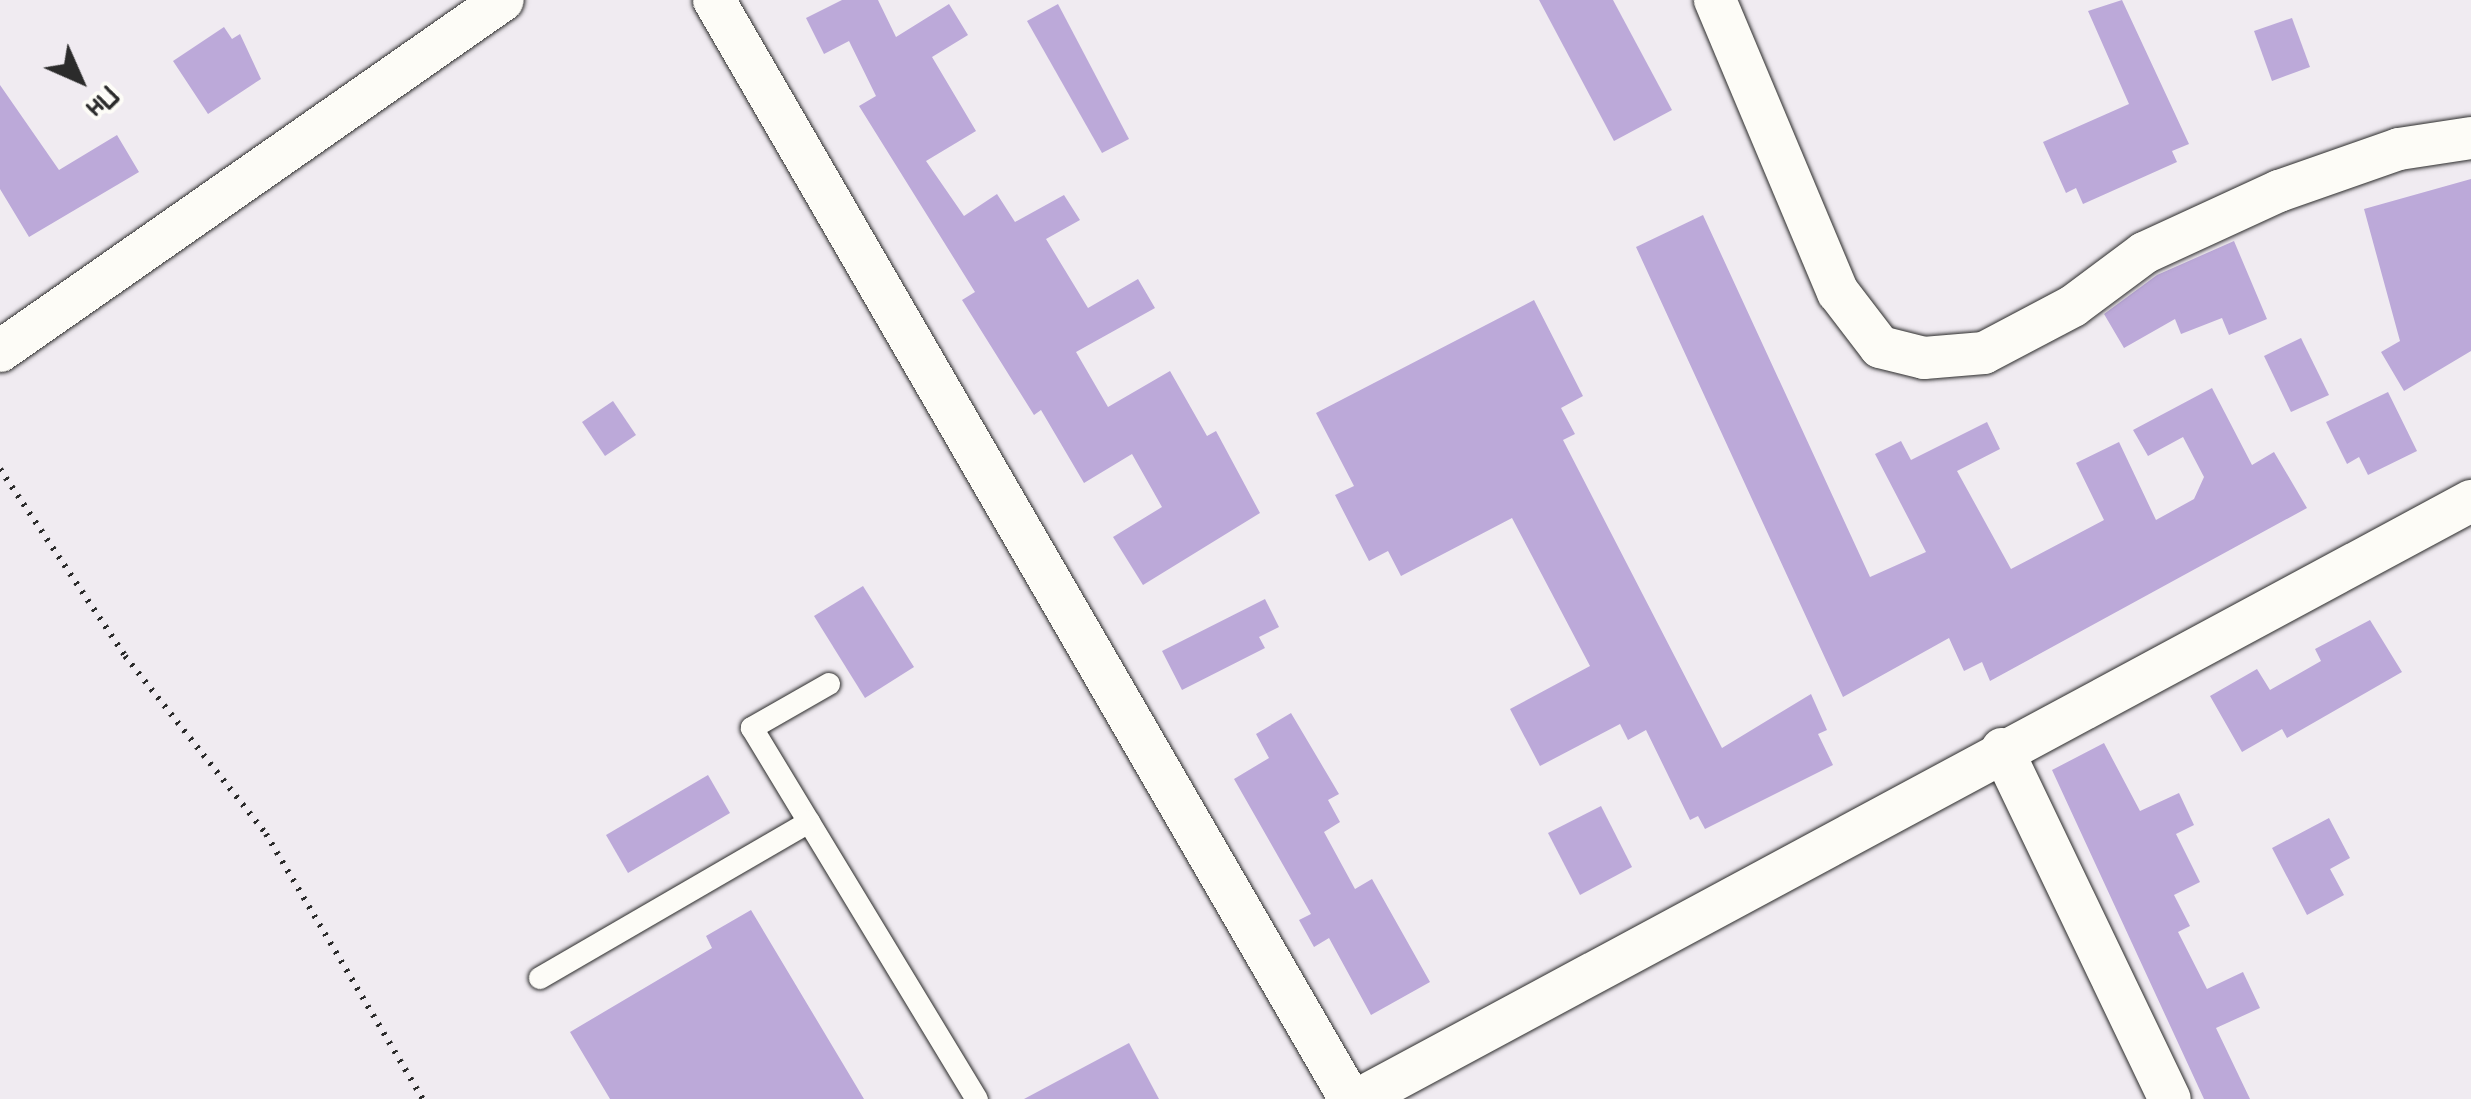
<!DOCTYPE html>
<meta charset="utf-8">
<style>
body{margin:0}
#map{position:relative;width:2471px;height:1099px;overflow:hidden;background:#f0ebf1;font-family:Pangolin,sans-serif}
div>[style]{position:absolute}
[style*='--x']{left:calc(var(--x)*1px);top:calc(var(--y)*1px);width:calc(var(--w)*1px);rotate:calc(var(--a)*1deg)}
.building>*{inset:0;background:#bca9d9}
.path>*{height:6px;margin-top:-3px;transform-origin:0;background:repeating-linear-gradient(90deg,#2b2b2b 0 2.5px,transparent 0 10.5px)}
.roads{filter:drop-shadow(0 0 2px #2b2b2b) drop-shadow(0 0 2px #2b2b2b)}
.lane>*{height:22px;margin:-11px;padding:0 11px;transform-origin:11px;border-radius:11px;background:#fdfcf7}
.street>*{height:42px;margin:-21px;padding:0 21px;transform-origin:21px;border-radius:21px;background:#fdfcf7}
span{translate:-50% -50%;white-space:nowrap;text-align:center;line-height:1.15;-webkit-text-stroke:8px #fdfcf7;paint-order:stroke}
.north{position:absolute;left:30px;top:30px;width:100px;height:100px;-webkit-text-stroke:8px #fdfcf7;paint-order:stroke;rotate:135deg;font-size:28px;font-weight:700;line-height:40px;text-align:center;color:#2b2b2b}
.north::after{content:'';display:block;margin:auto;width:35px;height:45px;background:#2b2b2b;clip-path:polygon(50% 0,100% 100%,50% 72%,0 100%)}
</style>
<div id="map">
<div class="building">
<i style="clip-path:polygon(842px 0,878px 0,896px 37px,949px 4px,968px 35px,932px 57px,976px 131px,926px 161px,964px 216px,997px 194px,1015px 222px,1064px 195px,1080px 220px,1046px 239px,1088px 308px,1138px 279px,1155px 308px,1076px 352px,1108px 407px,1170px 371px,1207px 436px,1216px 431px,1260px 513px,1143px 585px,1113px 537px,1162px 507px,1132px 454px,1084px 483px,1041px 410px,1034px 415px,962px 300px,975px 292px,859px 106px,876px 96px,849px 41px,824px 54px,806px 18px)"></i>
<i style="clip-path:polygon(1539px 0,1613px 0,1672px 110px,1614px 141px)"></i>
<i style="clip-path:polygon(2122px 0,2189px 144px,2172px 151px,2177px 162px,2083px 204px,2076px 188px,2066px 193px,2043px 142px,2129px 104px,2088px 11px)"></i>
<i style="clip-path:polygon(1058px 4px,1129px 139px,1102px 153px,1027px 21px)"></i>
<i style="clip-path:polygon(2292px 18px,2310px 67px,2272px 81px,2254px 31px)"></i>
<i style="clip-path:polygon(224px 27px,232px 39px,240px 34px,261px 79px,208px 114px,173px 61px)"></i>
<i style="clip-path:polygon(0 85px,59px 170px,117px 135px,139px 172px,29px 237px,0 189px)"></i>
<i style="clip-path:polygon(2471px 179px,2471px 351px,2404px 391px,2381px 352px,2400px 341px,2364px 209px)"></i>
<i style="clip-path:polygon(1703px 215px,1870px 577px,1926px 552px,1875px 454px,1901px 441px,1911px 460px,1987px 422px,2000px 449px,1957px 471px,2011px 569px,2104px 520px,2076px 463px,2119px 442px,2156px 520px,2194px 499px,2204px 477px,2183px 437px,2148px 456px,2133px 430px,2212px 388px,2252px 465px,2274px 452px,2307px 508px,1990px 681px,1982px 662px,1964px 671px,1949px 638px,1843px 697px,1636px 247px)"></i>
<i style="clip-path:polygon(2234px 241px,2267px 319px,2229px 335px,2222px 318px,2181px 334px,2175px 319px,2124px 348px,2104px 314px,2157px 275px)"></i>
<i style="clip-path:polygon(1534px 300px,1583px 396px,1561px 408px,1575px 434px,1563px 440px,1722px 748px,1811px 694px,1827px 730px,1818px 734px,1833px 765px,1705px 829px,1698px 816px,1690px 820px,1646px 730px,1628px 740px,1620px 724px,1540px 766px,1510px 709px,1590px 666px,1512px 518px,1401px 576px,1388px 551px,1369px 561px,1335px 495px,1354px 486px,1316px 413px)"></i>
<i style="clip-path:polygon(2301px 338px,2329px 395px,2291px 412px,2264px 356px)"></i>
<i style="clip-path:polygon(2388px 392px,2417px 451px,2368px 475px,2359px 457px,2347px 464px,2326px 422px)"></i>
<i style="clip-path:polygon(613px 401px,636px 435px,605px 456px,582px 422px)"></i>
<i style="clip-path:polygon(863px 586px,914px 667px,865px 698px,814px 616px)"></i>
<i style="clip-path:polygon(1265px 599px,1279px 627px,1259px 637px,1265px 648px,1182px 690px,1162px 651px)"></i>
<i style="clip-path:polygon(2370px 620px,2402px 672px,2287px 738px,2282px 729px,2242px 752px,2210px 696px,2257px 669px,2270px 690px,2321px 661px,2315px 649px)"></i>
<i style="clip-path:polygon(1291px 713px,1339px 794px,1328px 800px,1340px 822px,1324px 832px,1355px 889px,1372px 879px,1430px 982px,1371px 1015px,1329px 938px,1314px 947px,1299px 920px,1311px 914px,1234px 779px,1269px 758px,1256px 734px)"></i>
<i style="clip-path:polygon(2104px 743px,2140px 811px,2179px 793px,2194px 825px,2176px 834px,2200px 882px,2174px 895px,2190px 926px,2178px 932px,2207px 989px,2243px 972px,2260px 1008px,2216px 1028px,2250px 1099px,2204px 1099px,2052px 770px)"></i>
<i style="clip-path:polygon(708px 775px,730px 813px,628px 873px,606px 835px)"></i>
<i style="clip-path:polygon(1601px 806px,1632px 867px,1580px 895px,1548px 833px)"></i>
<i style="clip-path:polygon(2329px 818px,2350px 858px,2330px 869px,2344px 895px,2307px 915px,2272px 848px)"></i>
<i style="clip-path:polygon(751px 910px,864px 1099px,610px 1099px,570px 1032px,712px 948px,706px 936px)"></i>
<i style="clip-path:polygon(1129px 1043px,1159px 1099px,1024px 1099px)"></i>
</div>
<div class="path">
<i style="--x:0;--y:469;--w:225;--a:56.2"></i>
<i style="--x:125;--y:656;--w:227;--a:51.6"></i>
<i style="--x:266;--y:834;--w:308;--a:59.4"></i>
</div>
<div class="roads">
<div class="lane">
<i style="--x:829;--y:684;--w:89;--a:150.3"></i>
<i style="--x:752;--y:728;--w:434;--a:58.8"></i>
<i style="--x:540;--y:978;--w:311;--a:-30.1"></i>
</div>
<div class="street">
<i style="--x:714;--y:0;--w:1270;--a:59.94"></i>
<i style="--x:1715;--y:0;--w:317;--a:67.2"></i>
<i style="--x:1838;--y:292;--w:69;--a:52.6"></i>
<i style="--x:1880;--y:347;--w:45;--a:14"></i>
<i style="--x:1924;--y:358;--w:60;--a:-4.8"></i>
<i style="--x:1984;--y:353;--w:101;--a:-27.8"></i>
<i style="--x:2073;--y:306;--w:89;--a:-36.7"></i>
<i style="--x:2144;--y:253;--w:149;--a:-24.7"></i>
<i style="--x:2279;--y:191;--w:127;--a:-19.3"></i>
<i style="--x:2399;--y:149;--w:73;--a:-8.7"></i>
<i style="--x:0;--y:351;--w:613;--a:-34.91"></i>
<i style="--x:2002;--y:749;--w:388;--a:64.4"></i>
<i style="--x:1359;--y:1099;--w:1263;--a:-28.27"></i>
</div>
</div>
<div class="north">Пн</div>
</div>
